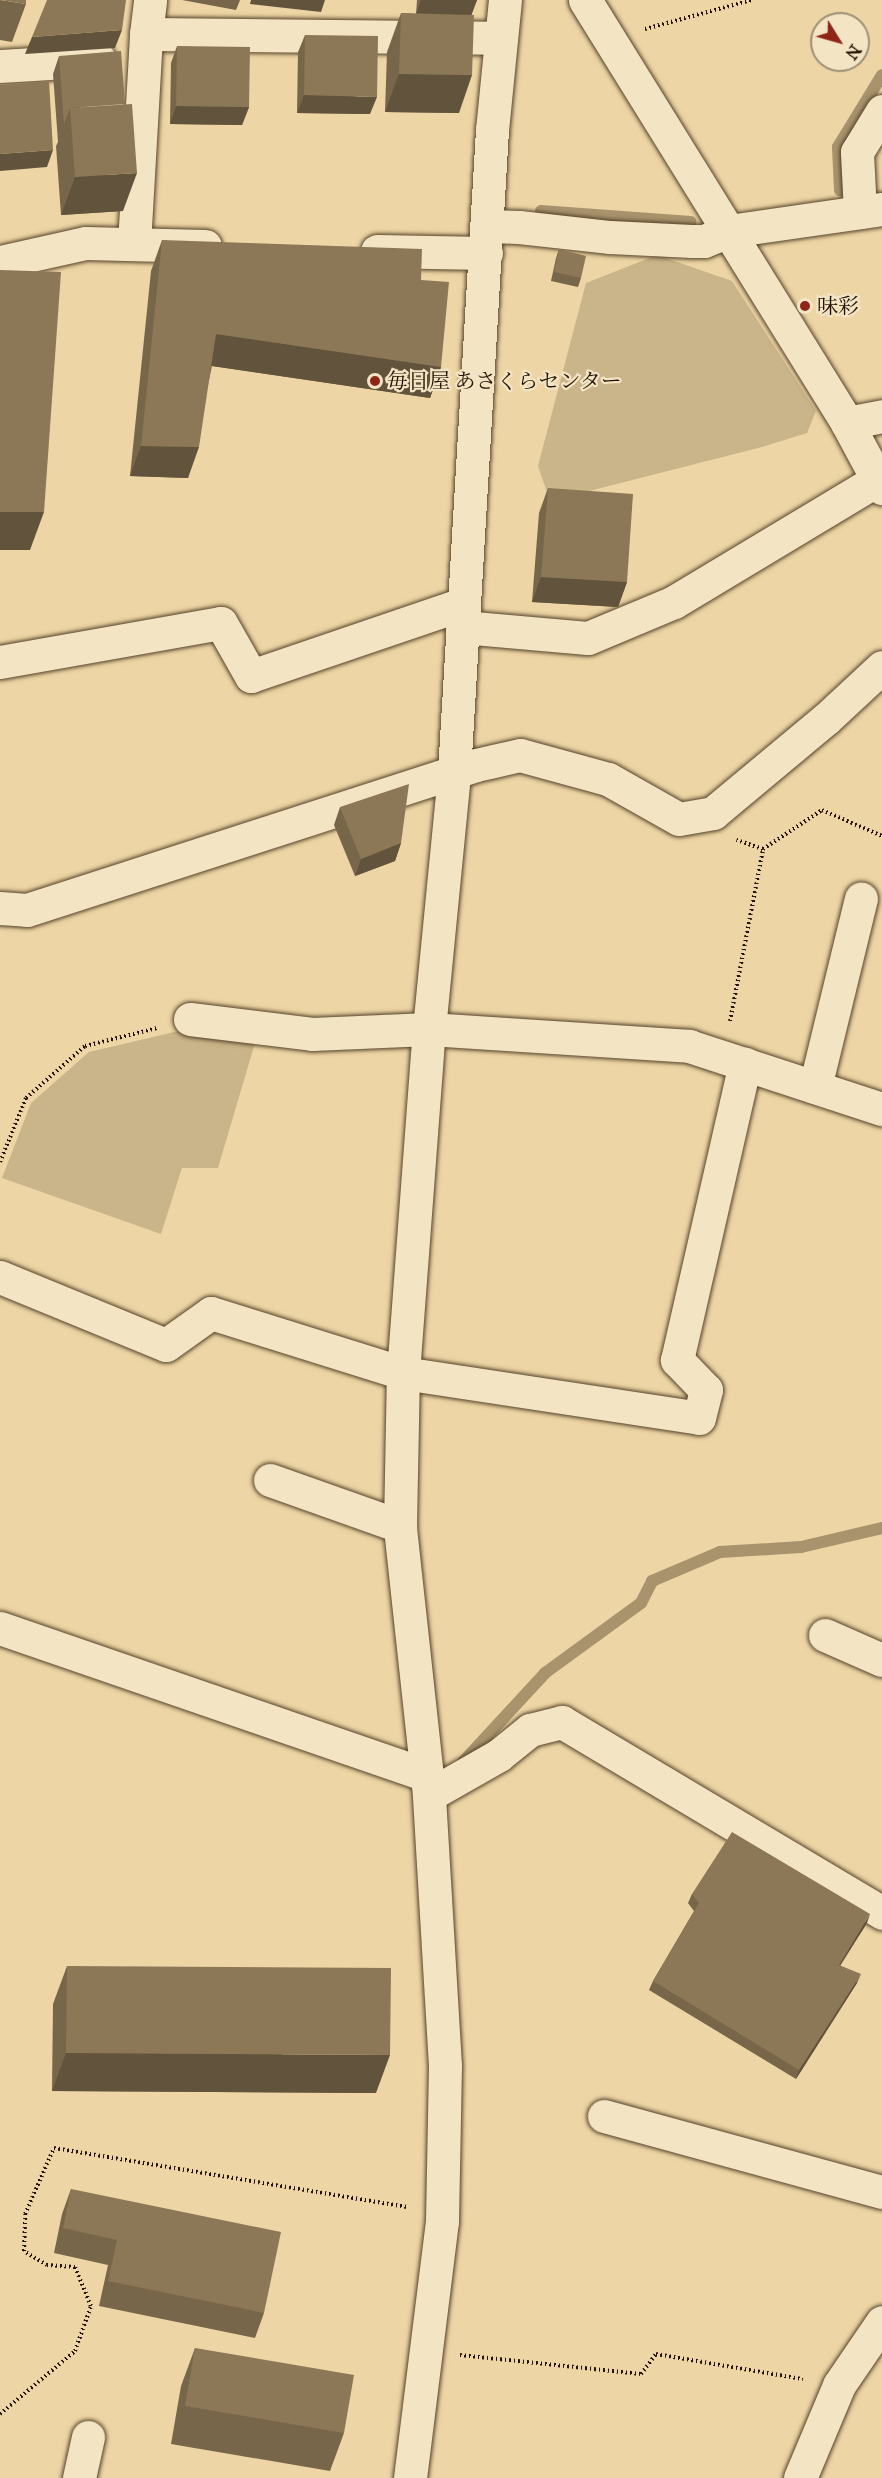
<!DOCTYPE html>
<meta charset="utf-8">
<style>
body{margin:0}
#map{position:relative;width:882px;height:2478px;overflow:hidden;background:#edd5a5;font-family:"IM FELL Great Primer","Noto Serif JP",serif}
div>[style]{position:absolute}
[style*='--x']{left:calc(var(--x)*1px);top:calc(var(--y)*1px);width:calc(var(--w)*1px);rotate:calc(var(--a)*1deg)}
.green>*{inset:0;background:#cab489}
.stream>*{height:12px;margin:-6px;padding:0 6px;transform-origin:6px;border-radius:6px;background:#a8936d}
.path>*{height:4px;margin-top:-2px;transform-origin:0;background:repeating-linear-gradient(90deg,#221200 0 1.5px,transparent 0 4.5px)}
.roads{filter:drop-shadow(0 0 2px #554329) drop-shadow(0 0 2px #554329)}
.minor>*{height:33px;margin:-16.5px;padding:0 16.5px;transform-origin:16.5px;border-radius:16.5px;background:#f3e4c4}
.wall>*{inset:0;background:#78664a}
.shaded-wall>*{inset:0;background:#62533c}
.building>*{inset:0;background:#8c7756}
.dots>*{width:16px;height:16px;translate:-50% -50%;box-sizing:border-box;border:3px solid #f3e4c4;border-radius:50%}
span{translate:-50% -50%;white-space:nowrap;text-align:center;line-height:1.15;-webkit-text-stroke:4.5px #f3e4c4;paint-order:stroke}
.poi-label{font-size:21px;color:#221200}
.left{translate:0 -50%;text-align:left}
.north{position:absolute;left:810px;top:12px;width:60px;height:60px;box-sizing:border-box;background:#f3e4c4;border:2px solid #9f9076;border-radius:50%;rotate:127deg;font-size:16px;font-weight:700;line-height:24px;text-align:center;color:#221200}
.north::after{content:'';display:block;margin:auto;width:21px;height:27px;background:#8f2418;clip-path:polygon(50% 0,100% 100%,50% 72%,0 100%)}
</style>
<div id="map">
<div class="green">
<i style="clip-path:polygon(657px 255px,732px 281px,816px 411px,807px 433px,762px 447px,550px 501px,538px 466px,586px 283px)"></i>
<i style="clip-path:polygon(187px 1029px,257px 1036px,218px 1168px,182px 1168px,161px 1234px,2px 1178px,31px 1103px,89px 1052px)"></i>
</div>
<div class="stream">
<i style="--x:840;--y:190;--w:43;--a:-92.7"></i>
<i style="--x:838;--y:147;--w:84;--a:-58.6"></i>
<i style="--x:541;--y:211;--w:150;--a:4.2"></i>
<i style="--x:463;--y:1762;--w:121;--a:-47.3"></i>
<i style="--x:545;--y:1673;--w:119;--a:-36.1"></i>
<i style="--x:641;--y:1603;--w:25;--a:-63"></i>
<i style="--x:652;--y:1581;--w:74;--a:-23.1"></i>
<i style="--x:720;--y:1552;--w:81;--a:-3.5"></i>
<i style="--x:801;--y:1547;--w:83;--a:-13.2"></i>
</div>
<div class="path">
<i style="--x:645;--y:29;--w:111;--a:-15.2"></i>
<i style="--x:763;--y:849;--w:71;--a:-33.5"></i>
<i style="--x:822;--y:810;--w:65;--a:23.4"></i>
<i style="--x:730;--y:1021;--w:175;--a:-79.1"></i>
<i style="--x:763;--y:849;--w:28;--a:-161"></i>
<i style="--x:0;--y:1162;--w:69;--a:-67.9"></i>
<i style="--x:26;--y:1098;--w:79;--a:-41.4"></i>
<i style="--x:85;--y:1046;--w:74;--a:-14"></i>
<i style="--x:460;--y:2355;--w:182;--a:6"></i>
<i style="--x:641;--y:2374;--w:25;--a:-53"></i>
<i style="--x:656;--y:2354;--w:149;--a:9.7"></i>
<i style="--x:0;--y:2414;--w:98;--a:-40"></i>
<i style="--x:75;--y:2351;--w:48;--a:-70.4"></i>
<i style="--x:91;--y:2306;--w:42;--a:-112.3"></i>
<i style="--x:75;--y:2267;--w:28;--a:-176"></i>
<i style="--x:47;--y:2265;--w:27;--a:-149"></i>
<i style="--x:24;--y:2251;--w:37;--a:-88"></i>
<i style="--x:25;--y:2214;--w:72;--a:-66.3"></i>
<i style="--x:54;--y:2148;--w:358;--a:9.5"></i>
</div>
<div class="roads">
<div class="minor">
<i style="--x:585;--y:0;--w:498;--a:58.2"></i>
<i style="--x:847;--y:423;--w:74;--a:61.7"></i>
<i style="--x:146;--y:34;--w:355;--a:0.6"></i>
<i style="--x:0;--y:66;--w:100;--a:-3.4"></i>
<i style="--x:860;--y:212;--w:60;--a:-92.9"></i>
<i style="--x:857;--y:152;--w:48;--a:-58.6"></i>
<i style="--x:488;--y:226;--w:31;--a:2"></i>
<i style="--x:519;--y:227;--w:92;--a:6.3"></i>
<i style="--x:610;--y:237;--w:82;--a:2.8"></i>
<i style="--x:692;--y:241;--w:12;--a:0"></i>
<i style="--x:704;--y:241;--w:27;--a:-22"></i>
<i style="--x:729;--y:231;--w:155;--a:-8.2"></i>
<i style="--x:134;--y:244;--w:210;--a:-86.7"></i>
<i style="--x:146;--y:34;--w:34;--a:-83"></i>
<i style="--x:377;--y:251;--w:109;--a:1.1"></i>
<i style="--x:0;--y:262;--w:88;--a:-12.5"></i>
<i style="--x:86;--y:243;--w:119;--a:1.4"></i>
<i style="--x:847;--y:423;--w:36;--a:-11"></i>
<i style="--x:462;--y:627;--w:126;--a:5"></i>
<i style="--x:588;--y:638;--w:93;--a:-22.7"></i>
<i style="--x:674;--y:602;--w:237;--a:-31"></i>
<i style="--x:0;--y:662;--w:224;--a:-10"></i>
<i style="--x:221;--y:623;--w:61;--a:60.5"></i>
<i style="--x:251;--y:676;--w:223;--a:-18.8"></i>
<i style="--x:0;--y:908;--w:27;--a:4"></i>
<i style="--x:27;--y:910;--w:472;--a:-17.9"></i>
<i style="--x:476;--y:765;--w:45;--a:-12.8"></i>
<i style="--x:520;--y:755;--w:91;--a:15.3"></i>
<i style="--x:608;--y:779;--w:81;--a:29.4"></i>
<i style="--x:679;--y:819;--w:35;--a:-10"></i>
<i style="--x:713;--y:813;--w:147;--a:-39.8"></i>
<i style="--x:826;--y:719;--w:76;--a:-42.9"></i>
<i style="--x:190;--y:1019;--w:123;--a:7"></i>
<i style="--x:312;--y:1034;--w:117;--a:-2.4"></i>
<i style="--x:429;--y:1029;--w:261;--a:3.7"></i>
<i style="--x:689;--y:1046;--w:203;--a:18.1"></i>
<i style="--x:815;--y:1087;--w:194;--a:-76.3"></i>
<i style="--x:0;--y:1277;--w:179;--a:22.3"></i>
<i style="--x:166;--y:1345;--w:55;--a:-35.4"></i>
<i style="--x:211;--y:1313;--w:201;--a:17.4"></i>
<i style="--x:403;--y:1373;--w:299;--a:8.6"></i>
<i style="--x:699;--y:1418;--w:29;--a:-76"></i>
<i style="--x:706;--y:1390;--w:42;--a:-134"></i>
<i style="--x:677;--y:1360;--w:304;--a:-77.1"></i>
<i style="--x:270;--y:1480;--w:138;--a:19.5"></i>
<i style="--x:0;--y:1628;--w:452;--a:19"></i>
<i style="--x:825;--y:1635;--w:62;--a:23.7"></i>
<i style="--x:429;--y:1795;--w:81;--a:-29.7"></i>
<i style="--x:499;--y:1755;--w:40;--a:-39"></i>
<i style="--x:530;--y:1730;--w:33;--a:-14"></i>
<i style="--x:562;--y:1722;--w:373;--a:30.8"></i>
<i style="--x:604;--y:2116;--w:288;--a:15.3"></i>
<i style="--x:79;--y:2478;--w:42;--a:-77.6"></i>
<i style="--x:410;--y:2478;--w:259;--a:-82.9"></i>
<i style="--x:442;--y:2221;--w:155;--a:-88.9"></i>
<i style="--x:445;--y:2066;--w:271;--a:-93.4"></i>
<i style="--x:429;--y:1795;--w:271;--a:-96.2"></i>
<i style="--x:400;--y:1526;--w:153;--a:-88.9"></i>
<i style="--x:403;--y:1373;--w:345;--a:-85.7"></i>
<i style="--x:429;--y:1029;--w:257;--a:-84.4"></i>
<i style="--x:454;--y:773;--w:644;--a:-86.62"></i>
<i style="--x:492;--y:130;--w:131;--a:-84.3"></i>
<i style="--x:800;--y:2478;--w:101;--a:-67.2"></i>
<i style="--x:839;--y:2385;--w:76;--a:-55.7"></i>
</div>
</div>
<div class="wall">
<i style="clip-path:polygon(0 0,26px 4px,12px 42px,0 40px)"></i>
<i style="clip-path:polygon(182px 0,240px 0,236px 10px)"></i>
<i style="clip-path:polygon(417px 0,477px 0,471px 15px,459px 113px,385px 112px,387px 52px,401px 13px,416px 14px)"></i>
<i style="clip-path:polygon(305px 35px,370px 114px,297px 113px,298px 52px)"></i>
<i style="clip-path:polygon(177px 46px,249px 107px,242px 125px,170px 124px,171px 63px)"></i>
<i style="clip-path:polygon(59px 56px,123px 211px,61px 215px,56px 146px,58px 142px,53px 74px)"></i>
<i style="clip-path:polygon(162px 240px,421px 280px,441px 367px,430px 398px,212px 366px,188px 478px,130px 476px,151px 271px)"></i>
<i style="clip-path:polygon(559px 249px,581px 278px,578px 287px,551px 281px,556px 258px)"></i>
<i style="clip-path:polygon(548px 488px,627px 582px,618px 607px,532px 602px,539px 513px)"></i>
<i style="clip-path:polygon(340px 807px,401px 843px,395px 861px,355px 876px,334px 825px)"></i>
<i style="clip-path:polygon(692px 1894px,867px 1923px,840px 1965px,857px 1983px,796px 2079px,649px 1990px,653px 1981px,694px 1911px,688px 1903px)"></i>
<i style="clip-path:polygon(67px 1966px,376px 2093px,52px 2091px,53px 2004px)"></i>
<i style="clip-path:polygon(71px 2189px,264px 2313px,255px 2338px,99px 2306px,108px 2265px,54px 2253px,62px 2214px)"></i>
<i style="clip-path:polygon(195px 2348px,344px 2433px,330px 2471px,171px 2444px,181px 2386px)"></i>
</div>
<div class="shaded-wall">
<i style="clip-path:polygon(251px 0,325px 0,321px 12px,250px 4px)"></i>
<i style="clip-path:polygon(421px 0,477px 0,470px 19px,416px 14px)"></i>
<i style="clip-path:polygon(122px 30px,115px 48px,25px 54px,32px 37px)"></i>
<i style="clip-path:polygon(399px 74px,472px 75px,459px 113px,385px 112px)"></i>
<i style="clip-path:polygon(304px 95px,377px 97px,370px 114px,297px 113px)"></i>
<i style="clip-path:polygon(176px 106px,249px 107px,242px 125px,170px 124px)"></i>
<i style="clip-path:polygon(53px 150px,47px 167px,0 171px,0 154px)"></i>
<i style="clip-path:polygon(137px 173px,123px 211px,61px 215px,75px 177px)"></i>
<i style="clip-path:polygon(216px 334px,441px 367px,430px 398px,205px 365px)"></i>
<i style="clip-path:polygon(141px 446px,199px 447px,188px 478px,130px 476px)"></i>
<i style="clip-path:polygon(0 512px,44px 512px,30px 550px,0 550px)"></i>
<i style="clip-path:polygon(541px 577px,627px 582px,618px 607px,532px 602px)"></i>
<i style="clip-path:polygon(401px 843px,395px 861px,355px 876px,361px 859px)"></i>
<i style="clip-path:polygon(870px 1914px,867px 1923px,835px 1974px,839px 1965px)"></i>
<i style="clip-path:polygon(861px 1974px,857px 1983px,796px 2079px,799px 2070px)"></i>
<i style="clip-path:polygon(66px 2053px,390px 2055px,376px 2093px,52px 2091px)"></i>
</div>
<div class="building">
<i style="clip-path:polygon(1px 0,26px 0,26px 4px)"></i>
<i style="clip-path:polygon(47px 0,126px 0,122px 30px,32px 37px)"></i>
<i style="clip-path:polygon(401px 13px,474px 15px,472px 75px,399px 74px)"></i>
<i style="clip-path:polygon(305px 35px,378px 36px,377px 97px,304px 95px)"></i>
<i style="clip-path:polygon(177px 46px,250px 47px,249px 107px,176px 106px)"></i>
<i style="clip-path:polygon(121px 51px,125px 104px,70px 108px,64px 124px,59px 56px)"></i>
<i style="clip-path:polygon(49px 81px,53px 150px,0 154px,0 85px)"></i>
<i style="clip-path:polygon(132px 104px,137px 173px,75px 177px,70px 108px)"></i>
<i style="clip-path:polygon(162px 240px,422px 249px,421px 280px,449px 282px,441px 367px,216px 334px,199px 447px,141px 446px)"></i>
<i style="clip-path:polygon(559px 249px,586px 256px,581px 278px,554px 272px)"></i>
<i style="clip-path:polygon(0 270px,61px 272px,44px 512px,0 512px)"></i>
<i style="clip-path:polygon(548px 488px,633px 494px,627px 582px,541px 577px)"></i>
<i style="clip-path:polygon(409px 784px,401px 843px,361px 859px,340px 807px)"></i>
<i style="clip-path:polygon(732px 1832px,870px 1914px,839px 1965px,861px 1974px,799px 2070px,653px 1981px,699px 1903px,692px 1894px)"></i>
<i style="clip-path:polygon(67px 1966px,391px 1968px,390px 2055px,66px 2053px)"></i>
<i style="clip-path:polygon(71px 2189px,281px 2232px,264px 2313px,108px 2281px,117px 2240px,63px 2228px)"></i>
<i style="clip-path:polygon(195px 2348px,354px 2375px,344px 2433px,185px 2406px)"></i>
</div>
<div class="dots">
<i style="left:805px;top:306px;background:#8f2418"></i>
<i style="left:375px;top:381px;background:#8f2418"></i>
</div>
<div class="poi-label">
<span class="left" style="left:817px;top:306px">味彩</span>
<span class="left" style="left:387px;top:381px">毎日屋 あさくらセンター</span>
</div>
<div class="north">N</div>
</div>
